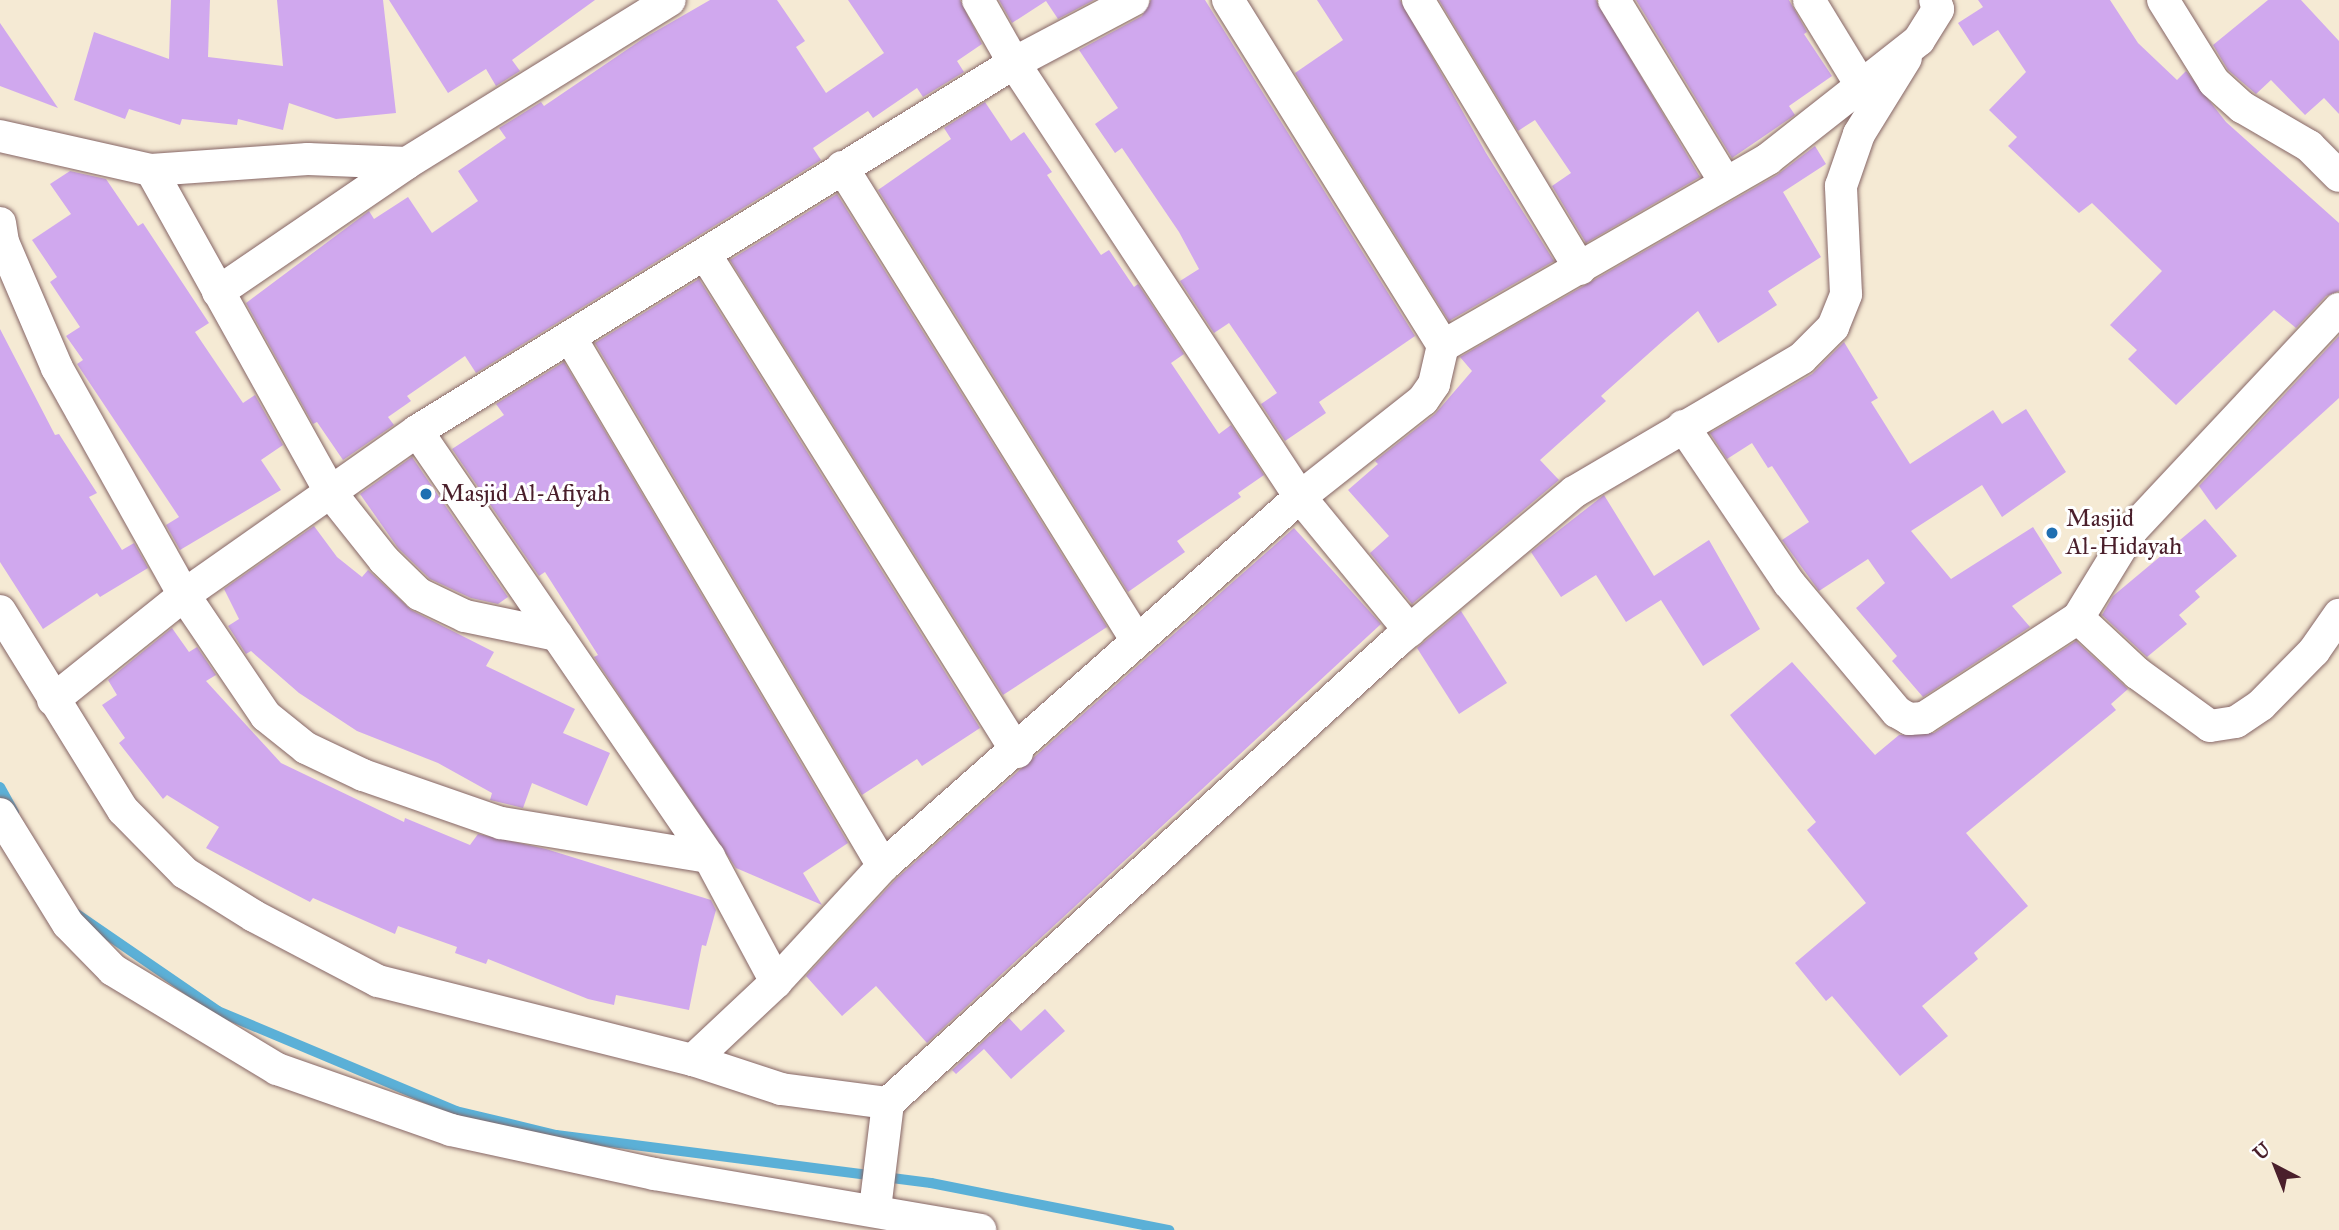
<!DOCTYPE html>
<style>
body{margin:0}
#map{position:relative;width:2339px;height:1230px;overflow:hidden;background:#f5ead4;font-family:"IM FELL Great Primer",serif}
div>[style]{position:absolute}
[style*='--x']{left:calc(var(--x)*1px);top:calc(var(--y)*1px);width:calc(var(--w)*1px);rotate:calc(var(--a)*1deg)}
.stream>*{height:10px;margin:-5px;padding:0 5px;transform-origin:5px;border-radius:5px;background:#5bb0d7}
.building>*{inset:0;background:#d0a8ee}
.roads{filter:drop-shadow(0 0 2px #866666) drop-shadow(0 0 2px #866666)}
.street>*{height:32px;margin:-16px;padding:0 16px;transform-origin:16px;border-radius:16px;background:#fff}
.dots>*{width:19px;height:19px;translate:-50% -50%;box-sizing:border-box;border:4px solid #fff;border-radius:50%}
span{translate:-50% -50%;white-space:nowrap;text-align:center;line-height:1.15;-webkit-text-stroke:6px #fff;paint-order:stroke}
.poi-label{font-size:24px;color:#4a1f2b}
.left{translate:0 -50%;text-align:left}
.north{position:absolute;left:2241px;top:1132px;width:70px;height:70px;-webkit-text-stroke:5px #fff;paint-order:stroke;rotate:318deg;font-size:19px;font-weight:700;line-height:28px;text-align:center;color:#4a1f2b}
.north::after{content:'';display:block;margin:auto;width:24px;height:32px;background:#4a1f2b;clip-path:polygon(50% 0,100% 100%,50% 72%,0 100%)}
</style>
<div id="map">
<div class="stream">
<i style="--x:0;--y:787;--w:29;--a:61"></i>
<i style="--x:77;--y:914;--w:171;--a:34.5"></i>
<i style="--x:218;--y:1011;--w:258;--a:22.8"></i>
<i style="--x:456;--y:1111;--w:103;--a:13.5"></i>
<i style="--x:556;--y:1135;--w:378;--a:7.3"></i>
<i style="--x:931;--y:1183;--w:243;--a:11.2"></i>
</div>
<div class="building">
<i style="clip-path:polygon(171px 0,210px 0,208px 57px,283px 66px,277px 0,383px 0,396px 113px,336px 119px,289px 103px,283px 130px,238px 119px,237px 125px,182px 119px,180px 125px,129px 109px,125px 119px,74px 100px,94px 32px,169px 59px)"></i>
<i style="clip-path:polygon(389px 0,595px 0,512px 60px,520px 71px,496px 86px,486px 69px,448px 93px)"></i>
<i style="clip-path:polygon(710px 0,777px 0,805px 41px,796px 47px,826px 93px,884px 53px,848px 0,960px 0,982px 44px,957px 61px,964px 72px,923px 97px,917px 88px,873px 118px,868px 111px,813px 148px,821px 160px,476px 373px,465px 356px,407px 396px,411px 401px,388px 417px,394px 425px,343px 460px,317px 422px,313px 424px,246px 303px,369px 211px,374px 219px,408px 197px,432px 233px,478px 201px,458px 171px,506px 138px,499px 128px,541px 102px,544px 106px,644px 38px)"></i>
<i style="clip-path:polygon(999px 0,1094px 0,1058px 19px,1046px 1px,1012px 23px)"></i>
<i style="clip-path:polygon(1151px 0,1205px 0,1415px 336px,1319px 402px,1326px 413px,1285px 441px,1261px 404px,1277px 393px,1229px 323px,1214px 333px,1180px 281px,1199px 269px,1179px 232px,1122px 148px,1115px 153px,1095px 124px,1118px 108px,1079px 50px,1142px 16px)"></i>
<i style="clip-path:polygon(1317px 0,1400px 0,1486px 153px,1554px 261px,1449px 321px,1295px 73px,1343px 40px)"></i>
<i style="clip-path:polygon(1439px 0,1596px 0,1700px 177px,1586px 243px,1552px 186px,1571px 173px,1535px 120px,1518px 131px)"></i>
<i style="clip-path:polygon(1636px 0,1789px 0,1807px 32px,1804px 34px,1832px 76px,1789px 106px,1795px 115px,1732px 158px)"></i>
<i style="clip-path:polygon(1978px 0,2110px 0,2138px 43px,2177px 80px,2186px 71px,2226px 122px,2339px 223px,2339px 291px,2326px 296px,2296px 328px,2274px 310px,2176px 405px,2128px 359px,2137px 350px,2110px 325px,2162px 271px,2092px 203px,2079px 213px,2008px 146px,2017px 137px,1989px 110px,2026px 72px,1998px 30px,1973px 46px,1958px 23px,1983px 7px)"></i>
<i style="clip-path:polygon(2268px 0,2301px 0,2339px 41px,2339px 114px,2324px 98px,2305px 115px,2271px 80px,2256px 94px,2228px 70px,2213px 45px)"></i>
<i style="clip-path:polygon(0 23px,58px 108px,0 86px)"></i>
<i style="clip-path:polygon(985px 102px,1011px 141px,1024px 132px,1052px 172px,1047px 175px,1101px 255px,1109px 250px,1134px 287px,1138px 284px,1184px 354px,1171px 363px,1219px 434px,1231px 425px,1264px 475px,1238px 493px,1241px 497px,1177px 541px,1185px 552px,1128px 592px,878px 190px,951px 139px,944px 128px)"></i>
<i style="clip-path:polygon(1815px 146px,1826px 164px,1783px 192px,1821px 257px,1768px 291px,1777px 305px,1718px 343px,1698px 311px,1665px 339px,1601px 396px,1606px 401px,1540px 460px,1559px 480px,1412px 604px,1370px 553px,1389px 536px,1348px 490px,1378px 464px,1375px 461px,1435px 414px,1472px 371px,1460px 357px,1777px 175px)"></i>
<i style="clip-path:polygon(70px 171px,106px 179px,138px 226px,143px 223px,209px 323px,195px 332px,243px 403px,255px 395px,283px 445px,261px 460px,281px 490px,180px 550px,166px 525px,179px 517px,77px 364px,83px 360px,66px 336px,80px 327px,50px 282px,57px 277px,32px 240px,71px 214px,50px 184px)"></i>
<i style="clip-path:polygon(837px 194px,1107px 627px,1003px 695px,730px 260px)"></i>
<i style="clip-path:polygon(699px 279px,980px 728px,922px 766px,917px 759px,862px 795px,595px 343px)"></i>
<i style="clip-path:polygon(0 329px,55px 435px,59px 434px,97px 493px,89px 497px,122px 550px,134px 543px,148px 568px,100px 597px,97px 593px,43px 629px,0 562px)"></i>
<i style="clip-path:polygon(2339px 336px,2339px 398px,2216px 510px,2199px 486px)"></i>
<i style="clip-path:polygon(1844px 342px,1878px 398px,1871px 402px,1910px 464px,1993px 410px,2002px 424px,2026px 409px,2066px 472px,2002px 517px,1982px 485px,1911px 531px,1951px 579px,2033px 527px,2062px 573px,2012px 606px,2030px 627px,1923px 697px,1892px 661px,1897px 656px,1856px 608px,1885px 583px,1868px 559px,1819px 591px,1782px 540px,1809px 522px,1772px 466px,1768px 468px,1752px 443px,1727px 459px,1710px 433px,1812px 374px)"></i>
<i style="clip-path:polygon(564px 362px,848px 843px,803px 873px,822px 905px,736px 868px,594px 657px,598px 655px,545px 572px,539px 576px,452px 449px,504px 415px,496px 404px)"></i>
<i style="clip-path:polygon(412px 457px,508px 597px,498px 604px,471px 598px,430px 579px,398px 548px,360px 494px)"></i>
<i style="clip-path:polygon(1604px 495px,1654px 576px,1709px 540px,1760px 629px,1703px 666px,1661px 600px,1626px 622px,1596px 575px,1561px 597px,1531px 552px)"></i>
<i style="clip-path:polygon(2205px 519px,2237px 556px,2195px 591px,2200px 597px,2179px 615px,2187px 624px,2147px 657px,2102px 615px,2113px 596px)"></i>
<i style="clip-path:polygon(314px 526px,337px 557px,362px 577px,368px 570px,411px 610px,494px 652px,486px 666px,575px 709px,563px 733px,610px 753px,587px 806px,532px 783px,523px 808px,490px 800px,492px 793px,438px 763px,357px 731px,299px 693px,251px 651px,246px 654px,228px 626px,239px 619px,224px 589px)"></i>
<i style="clip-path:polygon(1294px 528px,1381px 624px,927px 1043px,876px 986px,842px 1016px,806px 976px,896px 879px)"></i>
<i style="clip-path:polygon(1461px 611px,1507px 683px,1459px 714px,1417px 648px)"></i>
<i style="clip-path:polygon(172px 628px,189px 652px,197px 647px,216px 675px,206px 681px,281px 763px,404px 822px,405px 818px,470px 845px,478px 834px,546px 849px,711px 900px,716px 910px,706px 946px,702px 945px,689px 1010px,616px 995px,614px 1005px,588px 999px,488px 959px,486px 964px,455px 953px,457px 947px,398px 926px,395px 934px,313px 898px,310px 902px,206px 848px,219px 827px,167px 795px,163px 799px,119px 743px,125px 738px,102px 705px,117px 695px,108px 680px)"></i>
<i style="clip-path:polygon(2076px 641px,2128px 689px,2111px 704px,2116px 710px,1966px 833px,2028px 906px,1974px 953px,1978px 959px,1922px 1006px,1948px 1036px,1900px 1076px,1832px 996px,1826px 1001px,1795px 963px,1866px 903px,1807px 830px,1816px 822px,1730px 715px,1792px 662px,1875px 755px,1899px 735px,1934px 733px)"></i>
<i style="clip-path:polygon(1045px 1009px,1065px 1031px,1011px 1079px,984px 1049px,956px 1074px,952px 1070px,1009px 1018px,1021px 1031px)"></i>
</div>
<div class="roads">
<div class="street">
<i style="--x:978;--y:0;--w:73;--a:60.3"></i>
<i style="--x:1014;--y:63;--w:520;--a:56.62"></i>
<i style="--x:1300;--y:497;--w:173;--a:50.6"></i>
<i style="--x:1228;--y:0;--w:407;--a:58.1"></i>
<i style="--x:1418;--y:0;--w:314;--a:58.9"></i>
<i style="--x:1614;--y:0;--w:211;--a:58.6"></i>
<i style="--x:1809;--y:0;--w:96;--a:58.6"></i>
<i style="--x:2163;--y:0;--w:97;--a:58.1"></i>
<i style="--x:2214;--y:82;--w:38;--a:42"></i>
<i style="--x:2242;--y:107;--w:78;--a:30.2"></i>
<i style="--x:2309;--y:146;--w:42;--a:45"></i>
<i style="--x:0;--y:136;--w:155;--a:12.7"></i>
<i style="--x:151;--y:170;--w:157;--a:-4"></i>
<i style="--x:308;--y:159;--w:99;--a:2.3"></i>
<i style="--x:407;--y:163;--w:309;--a:-31.8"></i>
<i style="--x:842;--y:167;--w:558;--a:58.1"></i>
<i style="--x:151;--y:170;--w:368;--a:60.9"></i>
<i style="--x:330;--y:492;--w:87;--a:51.5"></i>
<i style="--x:384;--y:560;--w:49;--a:44.2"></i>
<i style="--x:419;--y:594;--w:51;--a:25.6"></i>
<i style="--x:465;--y:616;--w:94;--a:11.7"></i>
<i style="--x:0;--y:223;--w:19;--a:81"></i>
<i style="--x:3;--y:242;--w:137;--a:66.8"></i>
<i style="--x:57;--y:368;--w:260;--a:60.8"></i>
<i style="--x:184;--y:595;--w:146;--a:55.9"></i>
<i style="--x:266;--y:716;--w:51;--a:38.7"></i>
<i style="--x:306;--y:748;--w:63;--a:25.3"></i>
<i style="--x:363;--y:775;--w:146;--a:19.2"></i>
<i style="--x:501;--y:823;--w:211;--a:9.3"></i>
<i style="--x:705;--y:254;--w:588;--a:57.93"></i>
<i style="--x:218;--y:292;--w:229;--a:-34.3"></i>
<i style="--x:570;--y:337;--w:615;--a:59.39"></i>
<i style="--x:1683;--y:426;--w:189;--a:56"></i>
<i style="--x:1789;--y:583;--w:168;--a:50.1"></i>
<i style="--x:1897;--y:712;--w:14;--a:30"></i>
<i style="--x:1909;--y:719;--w:15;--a:-4"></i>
<i style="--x:1924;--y:718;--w:184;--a:-33"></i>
<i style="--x:2078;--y:618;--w:103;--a:-58.5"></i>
<i style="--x:2132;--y:530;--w:303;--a:-46.9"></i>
<i style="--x:417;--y:431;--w:516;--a:55.57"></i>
<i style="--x:709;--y:857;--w:142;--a:61.8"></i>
<i style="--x:0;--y:611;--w:234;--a:58.3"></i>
<i style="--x:123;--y:810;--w:88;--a:45.5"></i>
<i style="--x:185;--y:873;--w:81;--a:31.9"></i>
<i style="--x:254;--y:916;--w:140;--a:27.7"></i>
<i style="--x:378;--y:981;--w:325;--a:14.1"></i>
<i style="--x:693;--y:1060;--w:114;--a:-43.2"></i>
<i style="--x:776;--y:982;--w:158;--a:-47.3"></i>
<i style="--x:883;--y:866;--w:557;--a:-41.51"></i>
<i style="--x:1300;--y:497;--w:157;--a:-38.3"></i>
<i style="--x:1423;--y:400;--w:19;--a:-55"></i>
<i style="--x:1434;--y:384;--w:39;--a:-77"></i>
<i style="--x:1443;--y:346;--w:375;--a:-29.9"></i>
<i style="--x:1768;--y:159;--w:192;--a:-38.2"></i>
<i style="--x:1919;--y:40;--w:36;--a:-58"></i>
<i style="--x:1938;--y:9;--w:9;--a:-108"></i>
<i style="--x:2078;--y:618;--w:81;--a:43"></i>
<i style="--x:2137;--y:673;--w:90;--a:36"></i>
<i style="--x:2210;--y:726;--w:26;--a:-9"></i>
<i style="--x:2236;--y:722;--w:30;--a:-34"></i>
<i style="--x:2261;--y:705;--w:76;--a:-45.5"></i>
<i style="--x:2314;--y:651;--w:44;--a:-55.2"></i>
<i style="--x:53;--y:700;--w:168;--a:-38.7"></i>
<i style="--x:184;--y:595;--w:285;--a:-35.1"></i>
<i style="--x:417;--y:431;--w:701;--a:-31.65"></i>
<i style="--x:1014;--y:63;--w:135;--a:-27.9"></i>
<i style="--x:0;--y:814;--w:129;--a:58.3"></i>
<i style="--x:68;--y:924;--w:64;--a:45.6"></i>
<i style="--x:113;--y:970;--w:192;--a:31.1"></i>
<i style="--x:277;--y:1069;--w:184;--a:19.3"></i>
<i style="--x:451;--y:1130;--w:208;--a:12.2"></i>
<i style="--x:654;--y:1174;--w:331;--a:9.7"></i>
<i style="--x:693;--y:1060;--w:93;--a:18.2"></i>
<i style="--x:781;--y:1089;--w:108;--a:7.5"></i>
<i style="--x:875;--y:1209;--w:107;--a:-83"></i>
<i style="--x:888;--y:1103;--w:687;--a:-42.23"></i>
<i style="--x:1397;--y:641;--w:231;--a:-40.1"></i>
<i style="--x:1574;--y:492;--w:264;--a:-30.4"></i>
<i style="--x:1802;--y:358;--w:44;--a:-45"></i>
<i style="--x:1833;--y:327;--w:35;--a:-68"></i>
<i style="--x:1846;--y:294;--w:108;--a:-92.7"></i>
<i style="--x:1841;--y:186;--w:55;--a:-70.9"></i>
<i style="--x:1859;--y:134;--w:89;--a:-58.3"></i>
</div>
</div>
<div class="dots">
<i style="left:426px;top:494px;background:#1f6fb2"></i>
<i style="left:2052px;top:533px;background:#1f6fb2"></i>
</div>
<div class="poi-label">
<span class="left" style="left:440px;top:494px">Masjid Al-Afiyah</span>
<span class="left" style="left:2066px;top:533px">Masjid<br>Al-Hidayah</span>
</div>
<div class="north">U</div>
</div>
